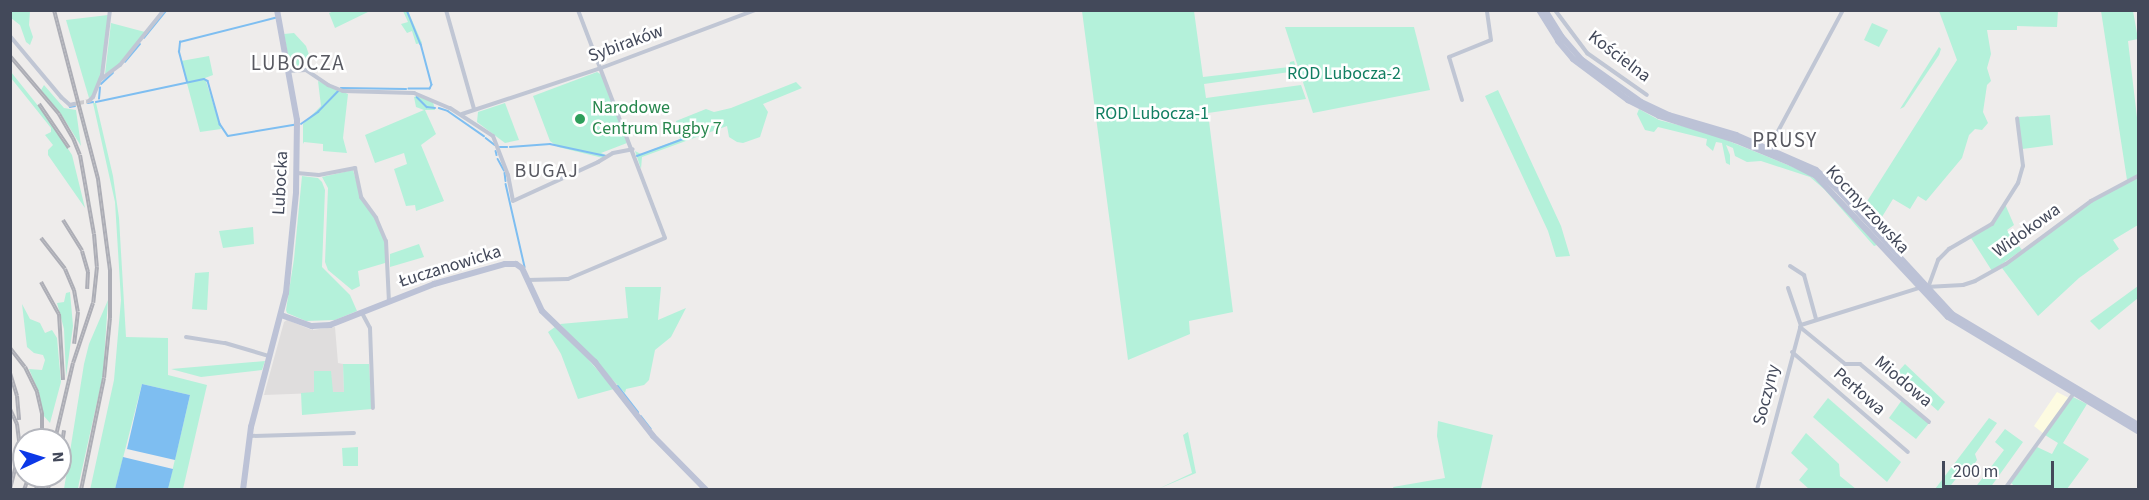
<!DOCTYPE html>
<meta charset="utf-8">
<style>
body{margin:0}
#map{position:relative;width:2149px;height:500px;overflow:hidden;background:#eeeceb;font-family:"Source Sans 3",sans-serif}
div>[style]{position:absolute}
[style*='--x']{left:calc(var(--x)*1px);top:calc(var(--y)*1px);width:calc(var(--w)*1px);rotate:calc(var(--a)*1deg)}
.commercial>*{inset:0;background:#fdfbe1}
.education>*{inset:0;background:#dfdddd}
.green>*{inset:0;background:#b4f1da}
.water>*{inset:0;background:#7ebef1}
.stream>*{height:1.5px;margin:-0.75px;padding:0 0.75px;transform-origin:0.75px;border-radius:0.75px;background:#7ebef1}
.street-tunnel>*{height:4px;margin-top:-2px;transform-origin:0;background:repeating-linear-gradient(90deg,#cccbce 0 4px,transparent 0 6px)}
.street>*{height:4px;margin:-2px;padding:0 2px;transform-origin:2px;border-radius:2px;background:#c0c6d4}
.secondary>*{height:6px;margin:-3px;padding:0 3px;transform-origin:3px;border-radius:3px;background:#bcc2d6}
.rail>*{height:4px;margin-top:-2px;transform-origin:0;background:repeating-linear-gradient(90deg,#fff 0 4.5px,#adaeb6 0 9px);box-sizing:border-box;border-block:2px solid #adaeb6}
.dots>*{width:16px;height:16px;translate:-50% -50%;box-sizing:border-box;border:3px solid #fff;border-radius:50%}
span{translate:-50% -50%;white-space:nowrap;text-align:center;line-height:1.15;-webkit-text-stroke:5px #fff;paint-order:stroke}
.street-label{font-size:18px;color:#43495a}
.park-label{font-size:18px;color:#107e61}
.leisure-label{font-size:18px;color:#27864d}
.left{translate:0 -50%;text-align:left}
.neighbourhood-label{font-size:20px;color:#585961;letter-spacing:1.5px}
.quarter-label{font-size:21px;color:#585961;letter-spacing:1.5px}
.frame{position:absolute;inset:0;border:12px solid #43495a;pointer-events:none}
.north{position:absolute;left:12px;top:428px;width:60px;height:60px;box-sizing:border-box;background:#fff;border:2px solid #b4b6bd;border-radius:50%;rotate:86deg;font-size:16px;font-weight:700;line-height:24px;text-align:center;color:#43495a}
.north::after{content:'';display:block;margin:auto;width:21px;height:27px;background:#0c38e7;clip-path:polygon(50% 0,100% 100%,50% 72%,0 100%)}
.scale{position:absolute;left:1942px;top:461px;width:112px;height:27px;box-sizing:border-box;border:3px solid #43495a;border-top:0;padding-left:8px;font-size:18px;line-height:21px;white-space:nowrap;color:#43495a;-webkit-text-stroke:4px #fff;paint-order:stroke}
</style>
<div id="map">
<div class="commercial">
<i style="clip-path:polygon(2057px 392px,2069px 398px,2044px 434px,2034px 426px)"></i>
</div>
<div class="education">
<i style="clip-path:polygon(287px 320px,312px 330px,335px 327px,338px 363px,343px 364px,344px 392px,264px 395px,284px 322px)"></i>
</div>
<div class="green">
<i style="clip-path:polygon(11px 10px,30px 11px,29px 25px,33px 37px,30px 45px,26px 42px,20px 25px,11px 18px)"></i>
<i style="clip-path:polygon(334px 11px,334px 10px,370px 11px,335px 28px,329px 13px)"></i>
<i style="clip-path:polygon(403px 11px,408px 11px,422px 43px,416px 44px,412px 31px,407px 33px,401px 24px,408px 22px)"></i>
<i style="clip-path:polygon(1082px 11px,1194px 11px,1203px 77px,1289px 67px,1290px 62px,1294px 61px,1297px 71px,1204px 84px,1206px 98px,1301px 85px,1306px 99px,1208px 113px,1233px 312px,1189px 321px,1190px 334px,1128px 360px)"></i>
<i style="clip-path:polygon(1939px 11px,2058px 11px,2057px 27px,2017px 26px,2017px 30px,1987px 30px,1991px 54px,1987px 68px,1991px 81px,1987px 85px,1983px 112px,1988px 123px,1982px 130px,1975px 129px,1969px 135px,1962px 158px,1926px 201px,1918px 196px,1910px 209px,1893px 199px,1877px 225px,1858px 205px,1860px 202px,1864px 206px,1957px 60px)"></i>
<i style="clip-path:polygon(2101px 11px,2133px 11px,2138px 39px,2128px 41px,2138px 126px,2138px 176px,2127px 180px)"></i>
<i style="clip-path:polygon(108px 15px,103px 62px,98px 83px,93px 96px,89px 98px,66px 20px)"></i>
<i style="clip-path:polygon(111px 23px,145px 32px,118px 65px,105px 74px)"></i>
<i style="clip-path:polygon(1872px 23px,1888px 30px,1879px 47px,1864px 40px)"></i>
<i style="clip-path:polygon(1285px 27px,1414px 27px,1430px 90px,1313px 113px)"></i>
<i style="clip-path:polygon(294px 33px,306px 46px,310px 58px,304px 67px,290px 66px,284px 34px)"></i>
<i style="clip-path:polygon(1939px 47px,1941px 49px,1939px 55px,1904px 107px,1900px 109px)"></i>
<i style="clip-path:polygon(209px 56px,213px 75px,205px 78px,221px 129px,200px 132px,181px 61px)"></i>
<i style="clip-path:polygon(11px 72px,51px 122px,72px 155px,85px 208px,48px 155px,48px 150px,53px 145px,45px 135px,51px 132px,51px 128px,11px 78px)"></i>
<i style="clip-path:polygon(597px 72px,602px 75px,627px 143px,601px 153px,606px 155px,603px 158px,558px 147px,550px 141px,533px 96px)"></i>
<i style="clip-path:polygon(318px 81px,348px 94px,343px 138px,347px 153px,323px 151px,323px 144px,304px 142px,303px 144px,303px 124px,321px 106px)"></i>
<i style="clip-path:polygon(796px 82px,802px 88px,763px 104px,768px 112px,760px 137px,743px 143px,737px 142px,729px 137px,727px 126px,642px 157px,641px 169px,635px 151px,641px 154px,680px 139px,676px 121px,706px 109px,714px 112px,731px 108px)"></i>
<i style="clip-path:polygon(44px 85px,64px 108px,76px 110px,81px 146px,61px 114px,41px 90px)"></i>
<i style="clip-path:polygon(1498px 90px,1561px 226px,1570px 256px,1556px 257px,1548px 231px,1485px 96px)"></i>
<i style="clip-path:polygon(417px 96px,433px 102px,435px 110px,425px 110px,436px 134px,421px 145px,444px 201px,416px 211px,415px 205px,406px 206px,394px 169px,407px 164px,404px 153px,375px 163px,365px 135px,424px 110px,416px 107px,414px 97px)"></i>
<i style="clip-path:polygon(93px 103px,96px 103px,113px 176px,119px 218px,126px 337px,168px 338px,168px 375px,207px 385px,183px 489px,168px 489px,190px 395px,142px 384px,115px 489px,90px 490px,114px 380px,121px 300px,115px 202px)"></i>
<i style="clip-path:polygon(505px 103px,519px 140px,505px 143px,477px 122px,478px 112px)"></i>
<i style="clip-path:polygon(1639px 109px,1659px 120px,1709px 133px,1805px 172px,1819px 182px,1877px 245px,1874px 246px,1824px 189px,1810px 177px,1761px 161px,1747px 162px,1735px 156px,1733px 148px,1726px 145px,1730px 155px,1730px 165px,1726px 163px,1722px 143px,1716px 142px,1713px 151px,1706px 145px,1707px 139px,1658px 127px,1654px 132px,1645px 130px,1637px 114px)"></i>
<i style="clip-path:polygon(2050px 115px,2053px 145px,2022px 149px,2018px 117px)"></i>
<i style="clip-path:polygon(353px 170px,360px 194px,373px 213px,386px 245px,385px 263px,358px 271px,360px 286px,352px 290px,328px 270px,325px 262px,328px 188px,322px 177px)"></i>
<i style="clip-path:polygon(302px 176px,318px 178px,322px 182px,325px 190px,322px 267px,350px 295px,357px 311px,335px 320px,306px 321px,287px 313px,286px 310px,294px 259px)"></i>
<i style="clip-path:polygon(2138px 177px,2138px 225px,2113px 240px,2119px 249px,2079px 278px,2038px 316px,2002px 268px,2081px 208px)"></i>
<i style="clip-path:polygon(2005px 204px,2014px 225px,2007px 230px,2022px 250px,1992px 271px,1971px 238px,1987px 228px)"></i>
<i style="clip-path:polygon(253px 227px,254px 244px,223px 248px,219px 231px)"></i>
<i style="clip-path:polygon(419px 244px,424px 257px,390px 267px,390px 254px)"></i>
<i style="clip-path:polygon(209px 272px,207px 310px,192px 309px,195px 273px)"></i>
<i style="clip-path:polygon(2138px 286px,2138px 298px,2099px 330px,2090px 321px)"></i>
<i style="clip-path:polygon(625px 287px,661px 287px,658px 320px,686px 308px,671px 337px,655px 350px,649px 380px,644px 385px,626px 389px,625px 393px,560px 324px,628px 318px)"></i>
<i style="clip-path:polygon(70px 292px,73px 326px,66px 377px,64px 329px,57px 303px,64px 302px,66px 293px)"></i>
<i style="clip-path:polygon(108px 300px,103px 375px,79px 483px,78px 489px,64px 489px,84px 364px,89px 344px)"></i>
<i style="clip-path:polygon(22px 304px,30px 319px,40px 323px,45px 333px,52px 330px,57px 338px,61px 382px,50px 423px,43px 415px,39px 393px,29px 369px,42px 370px,45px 360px,43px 355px,34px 353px,27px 347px)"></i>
<i style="clip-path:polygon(555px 327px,587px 358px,614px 389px,578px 399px,561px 354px,548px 332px)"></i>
<i style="clip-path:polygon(265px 361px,262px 370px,201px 377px,171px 369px)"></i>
<i style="clip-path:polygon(343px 364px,369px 364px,372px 409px,302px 415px,301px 393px,314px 392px,314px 371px,331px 371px,333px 392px,344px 392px)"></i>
<i style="clip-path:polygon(1905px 364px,1945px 402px,1938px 411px,1896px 374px)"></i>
<i style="clip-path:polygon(2073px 397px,2087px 404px,2063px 443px,2089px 459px,2067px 489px,2018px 489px,2011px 483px,2037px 447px,2052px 454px,2058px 443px,2045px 435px)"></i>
<i style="clip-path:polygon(1828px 398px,1901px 462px,1887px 482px,1813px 417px)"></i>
<i style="clip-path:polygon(1902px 400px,1929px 423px,1916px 439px,1889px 418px)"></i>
<i style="clip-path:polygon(1989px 418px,1997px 423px,1975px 454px,1977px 460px,1968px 473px,1962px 471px,1948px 489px,1935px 489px)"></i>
<i style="clip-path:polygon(1438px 421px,1493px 435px,1481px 488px,1394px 489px,1393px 487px,1445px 478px,1437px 436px)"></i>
<i style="clip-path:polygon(2005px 429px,2023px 442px,1990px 488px,1992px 489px,1974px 489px,2004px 450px,1995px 442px)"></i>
<i style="clip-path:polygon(1188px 432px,1196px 473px,1158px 489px,1192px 473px,1183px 435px)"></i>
<i style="clip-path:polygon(1806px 433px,1839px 464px,1840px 476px,1856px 489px,1809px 489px,1799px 480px,1808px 469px,1791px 453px)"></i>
<i style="clip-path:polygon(358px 447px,358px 466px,343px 466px,342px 448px)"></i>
</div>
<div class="water">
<i style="clip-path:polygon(142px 384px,190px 395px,175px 460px,127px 449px)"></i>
<i style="clip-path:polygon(123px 457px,173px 469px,168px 489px,115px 489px)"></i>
</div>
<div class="stream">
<i style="--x:407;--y:10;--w:37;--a:68"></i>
<i style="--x:421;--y:44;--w:42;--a:75"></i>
<i style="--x:432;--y:85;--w:4;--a:117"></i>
<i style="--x:430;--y:89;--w:21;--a:180"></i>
<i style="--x:144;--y:38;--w:36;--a:-51"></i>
<i style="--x:125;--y:62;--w:23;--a:-50"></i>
<i style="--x:187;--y:82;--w:31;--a:-105"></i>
<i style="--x:179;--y:52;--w:10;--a:-84"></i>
<i style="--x:180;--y:42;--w:98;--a:-14.2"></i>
<i style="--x:101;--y:84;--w:16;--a:-43"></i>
<i style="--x:341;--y:88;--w:65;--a:0.9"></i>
<i style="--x:417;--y:97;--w:14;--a:45"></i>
<i style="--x:427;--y:107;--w:8;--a:7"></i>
<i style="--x:99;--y:99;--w:11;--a:-85"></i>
<i style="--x:96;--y:102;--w:110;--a:-12"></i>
<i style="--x:204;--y:79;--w:4;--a:27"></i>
<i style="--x:208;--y:81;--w:45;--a:74.4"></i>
<i style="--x:220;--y:124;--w:14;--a:56"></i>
<i style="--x:228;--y:136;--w:67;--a:-9.5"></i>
<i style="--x:88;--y:103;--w:5;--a:-11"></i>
<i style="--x:70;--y:107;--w:5;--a:-11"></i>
<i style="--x:439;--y:108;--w:9;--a:18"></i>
<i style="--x:448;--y:111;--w:44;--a:34.8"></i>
<i style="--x:301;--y:124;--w:21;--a:-35"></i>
<i style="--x:318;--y:112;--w:29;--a:-46"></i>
<i style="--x:486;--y:138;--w:11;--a:38"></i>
<i style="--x:500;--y:147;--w:7;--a:0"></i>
<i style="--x:510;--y:147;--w:40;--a:-4.3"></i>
<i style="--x:550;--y:144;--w:57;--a:12.1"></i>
<i style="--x:496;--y:151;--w:4;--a:76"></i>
<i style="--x:637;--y:156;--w:67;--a:-20.1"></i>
<i style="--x:498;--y:159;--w:13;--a:61"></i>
<i style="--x:505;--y:173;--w:8;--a:83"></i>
<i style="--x:506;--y:184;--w:85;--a:77.1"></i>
<i style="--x:618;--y:386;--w:33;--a:52"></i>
<i style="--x:641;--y:416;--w:16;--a:52"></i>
</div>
<div class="street-tunnel">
<i style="--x:74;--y:104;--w:15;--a:-11"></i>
</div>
<div class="street">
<i style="--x:446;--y:10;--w:103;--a:74.2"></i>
<i style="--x:1555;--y:10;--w:54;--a:53.3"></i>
<i style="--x:1587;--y:53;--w:73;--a:35"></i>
<i style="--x:10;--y:36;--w:80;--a:50.1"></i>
<i style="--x:61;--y:97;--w:12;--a:42"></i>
<i style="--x:70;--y:105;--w:4;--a:-14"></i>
<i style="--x:288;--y:71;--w:18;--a:-3"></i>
<i style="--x:306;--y:70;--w:27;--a:34"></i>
<i style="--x:328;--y:85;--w:16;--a:22"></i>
<i style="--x:343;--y:91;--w:71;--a:1.6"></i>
<i style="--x:414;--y:93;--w:39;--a:23"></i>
<i style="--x:450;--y:108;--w:51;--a:33.1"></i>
<i style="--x:493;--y:136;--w:42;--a:69"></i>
<i style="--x:508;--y:175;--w:26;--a:79"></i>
<i style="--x:513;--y:201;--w:94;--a:-24.6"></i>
<i style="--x:598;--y:162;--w:17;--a:-31"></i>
<i style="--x:613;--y:153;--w:20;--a:-11"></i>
<i style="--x:100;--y:80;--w:25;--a:-37"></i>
<i style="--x:120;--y:65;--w:70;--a:-51.3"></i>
<i style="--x:1462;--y:100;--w:45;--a:-106.8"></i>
<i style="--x:1449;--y:57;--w:45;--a:-22"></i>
<i style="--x:1491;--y:40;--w:30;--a:-98"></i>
<i style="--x:89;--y:101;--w:6;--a:-45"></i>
<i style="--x:93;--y:97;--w:24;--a:-68"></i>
<i style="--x:102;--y:75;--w:65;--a:-83"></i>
<i style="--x:462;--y:114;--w:146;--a:-18.3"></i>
<i style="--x:601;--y:68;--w:165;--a:-20.6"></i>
<i style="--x:1769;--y:148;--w:157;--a:-61.8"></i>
<i style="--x:297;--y:173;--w:22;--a:5"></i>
<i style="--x:319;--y:175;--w:37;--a:-11"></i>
<i style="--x:355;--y:168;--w:30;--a:78"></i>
<i style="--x:361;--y:197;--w:26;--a:54"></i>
<i style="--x:376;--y:218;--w:25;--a:67"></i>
<i style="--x:386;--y:241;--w:61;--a:87.2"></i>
<i style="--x:1790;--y:266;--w:17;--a:33"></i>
<i style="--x:1804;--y:275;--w:46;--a:74.7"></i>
<i style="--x:527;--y:280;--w:41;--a:-1.4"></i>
<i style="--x:568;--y:279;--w:105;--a:-22.9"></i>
<i style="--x:665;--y:238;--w:244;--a:-110.9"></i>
<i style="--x:1929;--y:285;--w:27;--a:-70"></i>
<i style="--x:1938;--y:260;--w:16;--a:-45"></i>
<i style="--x:1949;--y:249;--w:50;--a:-30.2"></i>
<i style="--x:1992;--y:224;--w:49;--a:-57.6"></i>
<i style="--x:2018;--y:183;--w:18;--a:-74"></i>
<i style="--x:2023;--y:166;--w:48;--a:-97.1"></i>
<i style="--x:1926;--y:287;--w:37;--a:-3"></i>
<i style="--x:1963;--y:285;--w:13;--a:-18"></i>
<i style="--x:1975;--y:281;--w:35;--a:-29"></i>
<i style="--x:2006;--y:264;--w:106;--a:-36.5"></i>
<i style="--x:2091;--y:201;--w:53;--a:-28"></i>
<i style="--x:1788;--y:288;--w:39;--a:71"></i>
<i style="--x:362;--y:313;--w:17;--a:62"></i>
<i style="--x:370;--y:328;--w:80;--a:87.9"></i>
<i style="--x:1800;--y:327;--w:58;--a:39.4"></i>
<i style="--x:1845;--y:364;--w:15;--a:0"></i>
<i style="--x:1860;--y:364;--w:90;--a:40"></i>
<i style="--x:186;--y:337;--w:39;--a:9"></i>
<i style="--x:225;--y:343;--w:46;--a:16.5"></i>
<i style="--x:1792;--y:352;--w:153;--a:40.8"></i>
<i style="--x:250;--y:436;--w:104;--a:-1.7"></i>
<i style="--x:1757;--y:490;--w:171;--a:-75.1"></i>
<i style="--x:1801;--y:325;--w:124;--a:-17.4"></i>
<i style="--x:2004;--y:490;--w:120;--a:-54.2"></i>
</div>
<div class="secondary">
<i style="--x:1539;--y:10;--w:36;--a:58"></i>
<i style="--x:1558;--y:41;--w:23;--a:50"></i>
<i style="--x:1573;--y:59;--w:69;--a:36.7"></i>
<i style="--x:1628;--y:100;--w:35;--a:27"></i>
<i style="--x:1659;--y:116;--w:80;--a:17.5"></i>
<i style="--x:1735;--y:140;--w:61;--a:22.3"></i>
<i style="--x:1791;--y:163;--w:28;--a:27"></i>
<i style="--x:1816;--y:176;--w:193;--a:46.9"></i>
<i style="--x:1948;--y:317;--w:222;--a:31"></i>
<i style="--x:1545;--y:10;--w:31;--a:58"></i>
<i style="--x:1561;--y:36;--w:32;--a:49"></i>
<i style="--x:1582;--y:60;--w:72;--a:35.4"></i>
<i style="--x:1641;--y:102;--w:31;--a:25"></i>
<i style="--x:1669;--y:115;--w:70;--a:16.6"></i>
<i style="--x:1736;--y:135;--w:87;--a:23.6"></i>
<i style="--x:1816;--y:170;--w:28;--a:42"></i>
<i style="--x:1837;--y:189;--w:170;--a:47.4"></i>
<i style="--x:1952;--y:314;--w:217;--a:30.8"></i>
<i style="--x:281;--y:315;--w:33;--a:20"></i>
<i style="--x:312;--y:326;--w:18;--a:-3"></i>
<i style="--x:330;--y:325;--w:112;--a:-21.5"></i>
<i style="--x:434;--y:284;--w:74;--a:-15.7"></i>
<i style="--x:505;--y:264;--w:11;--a:0"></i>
<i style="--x:516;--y:264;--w:7;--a:34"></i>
<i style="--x:522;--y:268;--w:47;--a:65.1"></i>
<i style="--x:542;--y:311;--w:74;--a:43.9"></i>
<i style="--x:595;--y:362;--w:94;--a:51.9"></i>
<i style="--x:653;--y:436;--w:76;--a:45.5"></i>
<i style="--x:243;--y:490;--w:64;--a:-82.8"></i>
<i style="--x:251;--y:427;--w:138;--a:-75.4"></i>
<i style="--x:286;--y:293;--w:101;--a:-84.3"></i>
<i style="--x:296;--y:192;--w:72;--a:-89.2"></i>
<i style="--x:297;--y:120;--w:112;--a:-100.3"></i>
</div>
<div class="rail">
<i style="--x:54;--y:10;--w:175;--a:75.4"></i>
<i style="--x:98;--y:179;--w:92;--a:82.5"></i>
<i style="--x:110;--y:270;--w:48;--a:90"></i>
<i style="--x:110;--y:318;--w:60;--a:95.7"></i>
<i style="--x:104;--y:378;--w:114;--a:101.6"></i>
<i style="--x:10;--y:56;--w:76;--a:49.8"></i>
<i style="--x:59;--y:114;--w:28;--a:60"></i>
<i style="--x:73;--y:138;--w:18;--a:68"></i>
<i style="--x:80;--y:155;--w:80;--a:80"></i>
<i style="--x:94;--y:234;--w:33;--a:85"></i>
<i style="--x:97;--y:267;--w:36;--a:96"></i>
<i style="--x:93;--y:303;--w:63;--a:108.4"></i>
<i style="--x:73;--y:363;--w:79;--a:103.2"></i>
<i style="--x:39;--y:104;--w:53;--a:55.7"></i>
<i style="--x:63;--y:220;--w:36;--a:58"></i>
<i style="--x:82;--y:251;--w:22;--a:74"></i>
<i style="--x:88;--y:272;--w:17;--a:93"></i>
<i style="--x:41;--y:238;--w:39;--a:52"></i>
<i style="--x:65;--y:269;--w:23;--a:67"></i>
<i style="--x:74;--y:290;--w:22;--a:80"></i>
<i style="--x:78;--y:312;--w:32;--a:97"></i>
<i style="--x:41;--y:282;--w:37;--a:61"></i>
<i style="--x:59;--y:314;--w:66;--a:86.5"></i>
<i style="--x:10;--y:348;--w:24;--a:52"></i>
<i style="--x:25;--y:367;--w:28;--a:64"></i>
<i style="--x:37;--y:392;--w:23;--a:77"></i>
<i style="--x:42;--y:414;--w:26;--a:90"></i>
<i style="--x:10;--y:373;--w:24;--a:73"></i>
<i style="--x:17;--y:396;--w:24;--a:85"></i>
<i style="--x:10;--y:409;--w:17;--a:65"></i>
<i style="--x:17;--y:424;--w:25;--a:83"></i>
<i style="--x:20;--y:449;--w:41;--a:104"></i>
<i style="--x:60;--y:456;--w:26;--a:-81"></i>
<i style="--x:24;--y:490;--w:15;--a:-70"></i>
<i style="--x:36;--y:490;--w:14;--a:-78"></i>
<i style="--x:48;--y:490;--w:14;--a:-82"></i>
</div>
<div class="dots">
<i style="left:580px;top:119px;background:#2e9e5b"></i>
</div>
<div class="street-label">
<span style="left:626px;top:44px;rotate:-20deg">Sybiraków</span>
<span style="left:1619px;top:57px;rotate:37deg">Kościelna</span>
<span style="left:281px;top:183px;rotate:-87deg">Lubocka</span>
<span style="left:1867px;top:210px;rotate:47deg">Kocmyrzowska</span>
<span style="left:2027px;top:231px;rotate:-36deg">Widokowa</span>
<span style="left:450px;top:267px;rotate:-17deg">Łuczanowicka</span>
<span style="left:1903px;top:382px;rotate:40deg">Miodowa</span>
<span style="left:1859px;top:392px;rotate:41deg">Perłowa</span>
<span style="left:1767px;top:395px;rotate:-76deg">Soczyny</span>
</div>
<div class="park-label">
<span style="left:1344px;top:74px">ROD Lubocza-2</span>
<span style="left:1152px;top:114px">ROD Lubocza-1</span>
</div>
<div class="leisure-label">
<span class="left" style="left:592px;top:119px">Narodowe<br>Centrum Rugby 7</span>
</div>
<div class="neighbourhood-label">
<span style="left:547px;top:171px">BUGAJ</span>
</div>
<div class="quarter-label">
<span style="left:298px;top:63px">LUBOCZA</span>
<span style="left:1785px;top:140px">PRUSY</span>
</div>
<div class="frame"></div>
<div class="north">N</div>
<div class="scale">200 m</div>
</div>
